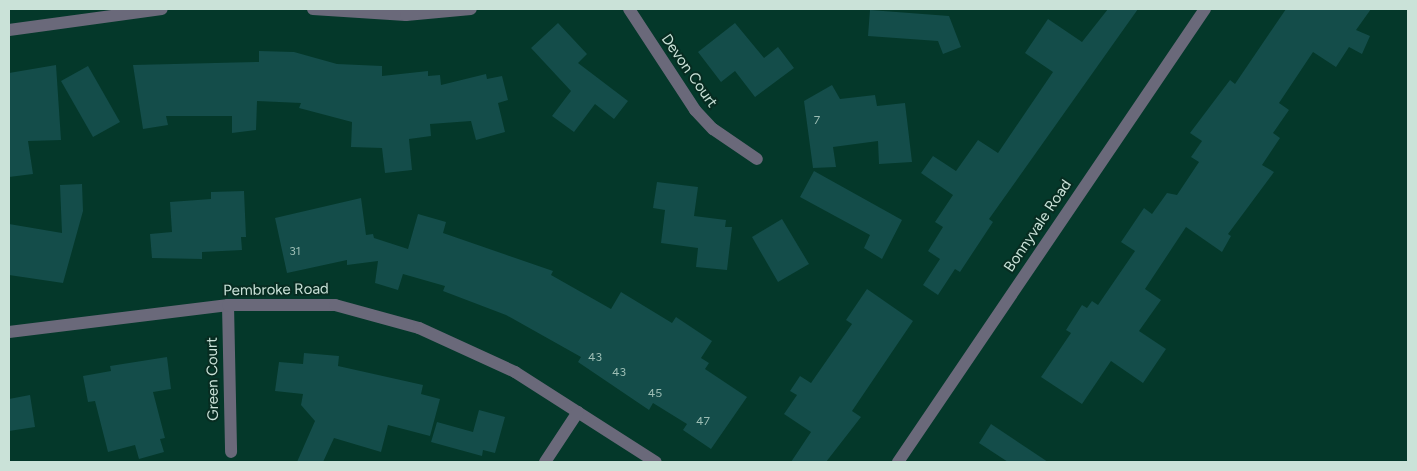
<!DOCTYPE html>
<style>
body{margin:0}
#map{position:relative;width:1417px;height:471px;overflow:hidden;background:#04382a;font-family:Figtree,sans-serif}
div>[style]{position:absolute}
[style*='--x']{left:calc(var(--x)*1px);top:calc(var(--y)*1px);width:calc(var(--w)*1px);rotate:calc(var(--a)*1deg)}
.building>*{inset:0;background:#144d4a}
.minor>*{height:12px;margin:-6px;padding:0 6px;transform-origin:6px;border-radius:6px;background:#6a697a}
span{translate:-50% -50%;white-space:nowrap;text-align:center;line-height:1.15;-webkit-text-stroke:4px #072c21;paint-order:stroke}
.number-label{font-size:12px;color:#9cbdb4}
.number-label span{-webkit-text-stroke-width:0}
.street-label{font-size:15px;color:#cae2d8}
.frame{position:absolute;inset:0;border:10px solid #cae2d8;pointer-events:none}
</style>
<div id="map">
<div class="building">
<i style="clip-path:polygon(1108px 9px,1138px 9px,989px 219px,993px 222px,960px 272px,955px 269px,938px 295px,923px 285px,940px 259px,928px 251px,943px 227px,935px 222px,953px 195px,921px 173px,933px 156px,956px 171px,978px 140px,998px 153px,1053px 72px,1025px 53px,1048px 19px,1082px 42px)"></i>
<i style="clip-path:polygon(1286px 9px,1371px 9px,1356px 30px,1370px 36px,1362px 54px,1349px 47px,1336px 67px,1313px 52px,1279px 103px,1289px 110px,1273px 133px,1280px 138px,1262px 165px,1274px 172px,1228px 234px,1231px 236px,1222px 252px,1186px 227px,1145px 289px,1161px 300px,1139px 331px,1166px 349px,1143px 383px,1111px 361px,1082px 404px,1041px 377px,1071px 333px,1066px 330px,1082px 305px,1087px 308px,1092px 301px,1098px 305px,1135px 251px,1121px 242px,1144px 208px,1152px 214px,1167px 193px,1177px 195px,1199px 162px,1191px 157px,1202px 141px,1190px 133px,1230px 80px,1235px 84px)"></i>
<i style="clip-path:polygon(870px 10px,949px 16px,961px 47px,943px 54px,938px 41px,868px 36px)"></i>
<i style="clip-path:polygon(558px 23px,587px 54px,578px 63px,628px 101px,614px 119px,595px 104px,574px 132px,552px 116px,571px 91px,531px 48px)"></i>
<i style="clip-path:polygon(735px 23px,764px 58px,778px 47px,794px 68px,755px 97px,735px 71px,721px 82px,698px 52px)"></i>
<i style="clip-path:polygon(259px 51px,294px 52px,337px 64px,382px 66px,382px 76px,428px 71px,428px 76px,440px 75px,441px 85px,486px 74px,487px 79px,502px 76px,508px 100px,498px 103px,505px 132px,476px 140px,471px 121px,430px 124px,431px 136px,409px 139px,412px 170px,385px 173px,382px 148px,351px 147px,352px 122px,299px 108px,301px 103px,257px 101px,256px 130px,232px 133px,232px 116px,166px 116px,168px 125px,143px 129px,133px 65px,259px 62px)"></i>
<i style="clip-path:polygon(56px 65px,61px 140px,28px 141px,33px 174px,9px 177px,9px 73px)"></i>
<i style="clip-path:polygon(88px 66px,120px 122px,93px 137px,61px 81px)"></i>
<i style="clip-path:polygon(832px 85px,840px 99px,875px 95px,877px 106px,905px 103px,912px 162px,879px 164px,878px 141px,833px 147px,836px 167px,813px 168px,804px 101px)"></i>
<i style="clip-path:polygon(814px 171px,902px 220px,882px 259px,864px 248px,870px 235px,800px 197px)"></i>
<i style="clip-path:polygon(657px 182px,698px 187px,694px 216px,726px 220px,725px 227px,732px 227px,727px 270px,696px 267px,698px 248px,661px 243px,665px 210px,653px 208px)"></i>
<i style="clip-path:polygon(82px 184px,83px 211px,63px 283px,9px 275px,9px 224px,62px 233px,60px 185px)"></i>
<i style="clip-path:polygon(244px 191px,246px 237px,241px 237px,242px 250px,202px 252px,202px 259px,152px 258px,150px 234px,172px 232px,170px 202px,211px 199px,211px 192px)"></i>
<i style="clip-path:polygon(361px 198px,366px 235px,373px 234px,374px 238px,408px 249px,418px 214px,446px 222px,443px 233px,553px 271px,551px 275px,611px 309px,621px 292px,672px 323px,676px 317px,712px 341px,701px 358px,709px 363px,705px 369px,747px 397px,711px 449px,683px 430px,687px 424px,653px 403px,649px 410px,578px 362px,581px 357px,506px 315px,443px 291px,445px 286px,403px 274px,398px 290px,375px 283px,378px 261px,347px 265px,347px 260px,287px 273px,275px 218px)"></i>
<i style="clip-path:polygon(782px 219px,809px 264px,778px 282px,752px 237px)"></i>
<i style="clip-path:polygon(867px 289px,913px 321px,852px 411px,861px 417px,826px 462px,791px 462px,811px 432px,784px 414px,797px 395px,790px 391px,800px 376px,811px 383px,852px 324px,846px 320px)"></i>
<i style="clip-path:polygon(304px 353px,339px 356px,338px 366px,423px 385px,421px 394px,440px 399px,430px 436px,388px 425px,381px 452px,334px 438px,323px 462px,297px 462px,315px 421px,301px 405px,303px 394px,275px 391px,279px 362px,303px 364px)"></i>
<i style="clip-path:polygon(167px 357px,171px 389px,153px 392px,165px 438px,160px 439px,164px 452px,139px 459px,135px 445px,108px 452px,95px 401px,88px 402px,83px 376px,111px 371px,110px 366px)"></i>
<i style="clip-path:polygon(30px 395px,35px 427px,9px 431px,9px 399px)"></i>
<i style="clip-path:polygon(479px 410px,505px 417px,495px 453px,483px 450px,482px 456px,431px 442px,437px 422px,473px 432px)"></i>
<i style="clip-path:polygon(991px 424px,1048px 462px,1008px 462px,979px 443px)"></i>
</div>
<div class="minor">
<i style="--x:313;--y:9;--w:93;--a:3.7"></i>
<i style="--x:406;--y:15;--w:65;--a:-5.3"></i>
<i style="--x:629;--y:9;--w:121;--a:56.8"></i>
<i style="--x:695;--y:110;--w:26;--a:47"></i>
<i style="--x:713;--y:129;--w:53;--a:34.3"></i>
<i style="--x:9;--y:30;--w:154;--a:-7.8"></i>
<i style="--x:228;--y:305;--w:147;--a:88.8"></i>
<i style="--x:9;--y:332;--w:221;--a:-7"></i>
<i style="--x:228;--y:305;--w:107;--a:0"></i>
<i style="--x:335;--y:305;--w:87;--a:15.3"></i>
<i style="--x:419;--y:328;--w:106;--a:24.6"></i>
<i style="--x:515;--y:372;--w:167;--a:32.6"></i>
<i style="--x:545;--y:462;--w:60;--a:-56.6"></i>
<i style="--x:898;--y:462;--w:547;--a:-55.87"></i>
</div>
<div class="number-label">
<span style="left:817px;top:121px">7</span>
<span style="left:295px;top:252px">31</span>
<span style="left:595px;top:358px">43</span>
<span style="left:619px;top:373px">43</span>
<span style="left:655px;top:394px">45</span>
<span style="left:703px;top:422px">47</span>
</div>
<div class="street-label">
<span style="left:689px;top:71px;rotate:55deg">Devon Court</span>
<span style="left:1038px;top:226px;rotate:-56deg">Bonnyvale Road</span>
<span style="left:276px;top:290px;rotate:-1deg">Pembroke Road</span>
<span style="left:213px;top:379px;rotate:-91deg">Green Court</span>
</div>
<div class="frame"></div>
</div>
